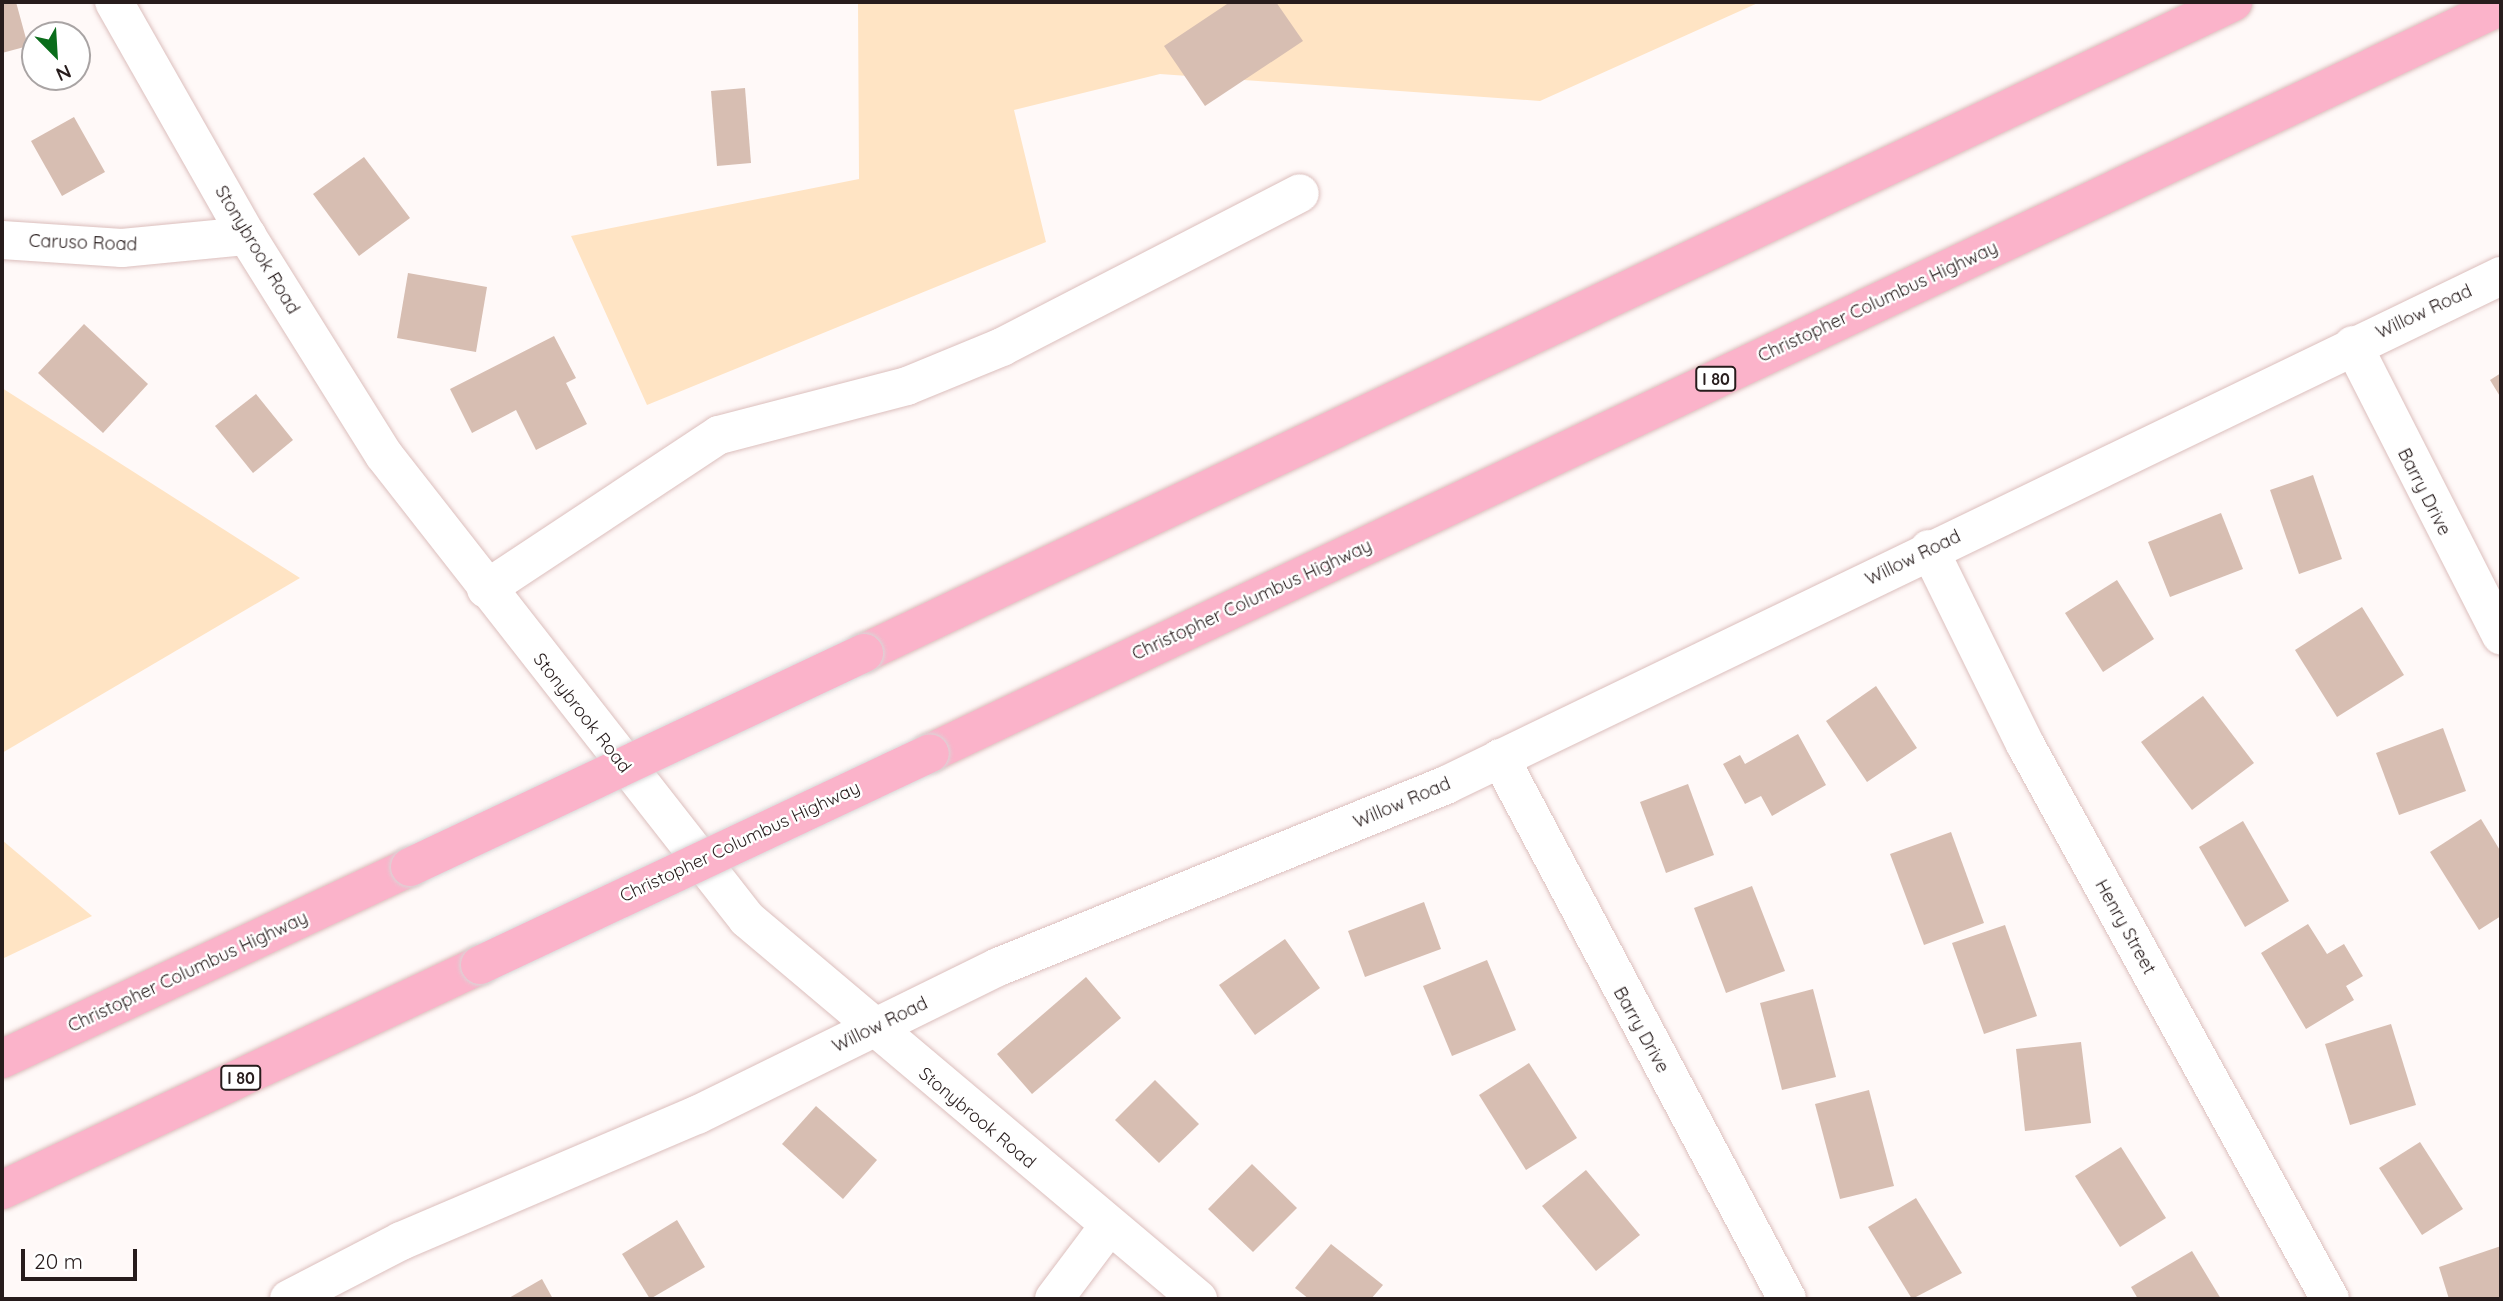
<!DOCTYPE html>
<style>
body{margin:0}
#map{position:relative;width:2503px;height:1301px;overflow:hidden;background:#fff9f8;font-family:Quicksand,sans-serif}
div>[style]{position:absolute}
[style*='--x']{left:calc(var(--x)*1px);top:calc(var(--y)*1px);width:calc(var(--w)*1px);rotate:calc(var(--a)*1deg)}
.green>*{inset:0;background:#ffe4c4}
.building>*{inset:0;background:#d7beb2}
.roads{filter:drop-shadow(0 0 2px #dcbfbd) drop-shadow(0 0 2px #dcbfbd)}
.minor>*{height:38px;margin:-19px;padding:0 19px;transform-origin:19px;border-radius:19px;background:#fff}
.highway>*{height:38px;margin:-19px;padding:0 19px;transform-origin:19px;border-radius:19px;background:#fbb3ca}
.bridges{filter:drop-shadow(0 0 2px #d8d6d6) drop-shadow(0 0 2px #d8d6d6)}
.highway-bridge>*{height:38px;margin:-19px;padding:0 19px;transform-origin:19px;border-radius:19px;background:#fbb3ca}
span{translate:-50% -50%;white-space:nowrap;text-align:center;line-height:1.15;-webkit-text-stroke:5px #fff;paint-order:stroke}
.shield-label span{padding:2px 5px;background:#fff;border:2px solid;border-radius:5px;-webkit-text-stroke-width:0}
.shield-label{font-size:16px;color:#271c1c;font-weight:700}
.street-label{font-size:18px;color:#271c1c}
.frame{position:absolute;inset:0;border:4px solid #271c1c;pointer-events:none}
.north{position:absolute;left:21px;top:21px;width:70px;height:70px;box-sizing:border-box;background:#fff;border:2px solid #a9a4a4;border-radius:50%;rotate:156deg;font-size:19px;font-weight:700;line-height:28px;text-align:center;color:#271c1c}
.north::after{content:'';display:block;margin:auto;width:24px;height:32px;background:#0a6d1b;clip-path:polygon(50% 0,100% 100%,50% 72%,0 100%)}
.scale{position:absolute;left:21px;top:1249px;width:116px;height:32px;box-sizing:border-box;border:4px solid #271c1c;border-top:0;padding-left:9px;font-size:21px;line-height:24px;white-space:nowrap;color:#271c1c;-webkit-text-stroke:5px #fff;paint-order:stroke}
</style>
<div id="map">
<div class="green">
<i style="clip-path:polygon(858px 2px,1760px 2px,1540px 101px,1160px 74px,1014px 110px,1046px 242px,647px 405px,571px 236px,859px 179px)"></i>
<i style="clip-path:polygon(2px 388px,300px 578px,2px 753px)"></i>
<i style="clip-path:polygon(2px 840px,92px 916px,2px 959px)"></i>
</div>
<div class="building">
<i style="clip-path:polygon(2px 2px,16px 2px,28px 46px,2px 53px)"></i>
<i style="clip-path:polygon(1230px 2px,1276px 2px,1303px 41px,1205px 106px,1164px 46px)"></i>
<i style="clip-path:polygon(745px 88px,751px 163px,717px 166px,711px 91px)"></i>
<i style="clip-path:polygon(74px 117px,105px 172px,62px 196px,31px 141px)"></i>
<i style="clip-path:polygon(364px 157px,410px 218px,359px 256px,313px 194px)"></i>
<i style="clip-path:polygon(408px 273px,487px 287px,476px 352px,397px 338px)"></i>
<i style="clip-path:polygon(84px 324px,148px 384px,103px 433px,38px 373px)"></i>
<i style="clip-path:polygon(554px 336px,576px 378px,566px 383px,587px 424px,536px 450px,516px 410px,472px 433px,450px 389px)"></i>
<i style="clip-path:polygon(2501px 373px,2501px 398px,2490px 380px)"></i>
<i style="clip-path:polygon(256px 394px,293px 440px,253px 473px,215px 426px)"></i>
<i style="clip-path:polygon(2313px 475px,2342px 559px,2299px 574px,2270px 490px)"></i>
<i style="clip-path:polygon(2221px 513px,2243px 569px,2170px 597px,2148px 542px)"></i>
<i style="clip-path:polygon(2117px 580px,2154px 639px,2103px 672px,2065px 613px)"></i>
<i style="clip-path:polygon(2362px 607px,2404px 675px,2337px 717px,2295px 650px)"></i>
<i style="clip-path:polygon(1876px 686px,1917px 748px,1867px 782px,1826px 721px)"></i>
<i style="clip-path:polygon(2203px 696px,2254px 763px,2192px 810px,2141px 742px)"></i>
<i style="clip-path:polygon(2443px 728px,2466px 791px,2399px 815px,2376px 753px)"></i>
<i style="clip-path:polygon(1798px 734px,1826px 785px,1772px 816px,1761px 796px,1745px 804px,1723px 764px,1740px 755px,1745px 764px)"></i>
<i style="clip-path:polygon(1688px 784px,1714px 855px,1666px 873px,1640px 802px)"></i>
<i style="clip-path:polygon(2481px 819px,2501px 852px,2501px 916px,2479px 930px,2430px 852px)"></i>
<i style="clip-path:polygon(2243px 821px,2289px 901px,2245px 927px,2199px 847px)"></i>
<i style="clip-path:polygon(1951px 832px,1984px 923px,1924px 945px,1890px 854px)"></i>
<i style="clip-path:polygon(1752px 886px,1785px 971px,1726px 993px,1694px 908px)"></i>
<i style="clip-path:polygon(1424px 902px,1441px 949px,1365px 977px,1348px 931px)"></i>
<i style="clip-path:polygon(2308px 924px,2327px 954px,2344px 944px,2363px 976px,2346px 986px,2354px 1000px,2306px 1029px,2261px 953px)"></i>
<i style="clip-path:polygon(2005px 925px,2037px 1016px,1984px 1034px,1952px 943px)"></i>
<i style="clip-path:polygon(1285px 939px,1320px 988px,1255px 1035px,1219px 985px)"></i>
<i style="clip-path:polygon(1487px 960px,1516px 1030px,1452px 1056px,1423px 986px)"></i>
<i style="clip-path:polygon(1086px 977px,1121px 1018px,1032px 1094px,997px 1054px)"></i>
<i style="clip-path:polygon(1813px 989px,1836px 1077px,1782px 1090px,1760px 1003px)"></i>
<i style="clip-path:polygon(2391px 1024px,2416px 1105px,2350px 1125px,2325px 1044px)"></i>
<i style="clip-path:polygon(2081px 1042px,2091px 1123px,2025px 1131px,2016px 1049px)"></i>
<i style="clip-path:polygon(1529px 1063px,1577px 1138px,1526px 1170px,1479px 1095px)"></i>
<i style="clip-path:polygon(1155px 1080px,1199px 1124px,1159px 1163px,1115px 1120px)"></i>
<i style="clip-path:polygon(1869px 1090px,1894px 1186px,1840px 1199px,1815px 1104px)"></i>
<i style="clip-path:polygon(816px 1106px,877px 1160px,843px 1199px,782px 1144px)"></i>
<i style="clip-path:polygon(2420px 1142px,2463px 1209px,2422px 1235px,2379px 1168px)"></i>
<i style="clip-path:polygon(2121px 1147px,2166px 1218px,2120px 1247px,2075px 1176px)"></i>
<i style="clip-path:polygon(1252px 1164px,1297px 1208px,1253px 1252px,1208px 1209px)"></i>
<i style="clip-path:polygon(1586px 1170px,1640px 1235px,1596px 1271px,1542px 1206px)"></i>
<i style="clip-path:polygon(1916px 1198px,1962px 1273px,1912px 1299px,1868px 1227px)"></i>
<i style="clip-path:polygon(677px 1220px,705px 1267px,650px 1299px,622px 1254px)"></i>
<i style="clip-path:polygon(1331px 1244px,1383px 1285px,1371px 1299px,1309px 1299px,1295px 1288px)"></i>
<i style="clip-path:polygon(2501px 1246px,2501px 1299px,2449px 1299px,2439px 1267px)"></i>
<i style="clip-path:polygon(2192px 1251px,2221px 1299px,2138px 1299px,2131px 1287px)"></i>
<i style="clip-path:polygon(542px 1279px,553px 1299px,507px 1299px)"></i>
</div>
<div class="roads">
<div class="minor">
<i style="--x:114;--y:2;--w:269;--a:60.4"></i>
<i style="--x:247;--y:236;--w:258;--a:58"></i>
<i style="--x:384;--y:455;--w:589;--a:51.96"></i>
<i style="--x:747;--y:919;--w:590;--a:40.12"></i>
<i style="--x:2;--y:240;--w:120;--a:3.8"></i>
<i style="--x:122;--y:248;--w:126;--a:-5.5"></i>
<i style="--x:2353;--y:345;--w:326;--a:63"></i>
<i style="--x:1929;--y:549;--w:217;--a:63.8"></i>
<i style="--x:2025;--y:744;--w:633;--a:61.21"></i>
<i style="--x:486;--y:589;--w:279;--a:-33.5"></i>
<i style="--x:719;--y:435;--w:194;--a:-14.6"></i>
<i style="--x:907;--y:386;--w:103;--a:-22.3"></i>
<i style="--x:1002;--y:347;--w:335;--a:-27.3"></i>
<i style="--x:1500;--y:758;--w:612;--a:62.05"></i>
<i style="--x:289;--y:1299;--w:126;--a:-27.4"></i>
<i style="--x:401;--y:1241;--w:322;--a:-23.1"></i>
<i style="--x:697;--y:1115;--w:335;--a:-26.2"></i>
<i style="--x:998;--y:967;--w:484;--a:-22.1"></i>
<i style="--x:1446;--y:785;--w:1171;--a:-25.76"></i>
<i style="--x:1054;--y:1299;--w:90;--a:-53.1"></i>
</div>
<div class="highway">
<i style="--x:864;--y:653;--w:1516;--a:-25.43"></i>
<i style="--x:930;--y:753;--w:1740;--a:-25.43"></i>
<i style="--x:2;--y:1059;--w:451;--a:-25.2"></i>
<i style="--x:2;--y:1190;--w:528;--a:-25.21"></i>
</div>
</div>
<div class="bridges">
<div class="highway-bridge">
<i style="--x:410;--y:867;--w:502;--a:-25.24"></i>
<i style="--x:480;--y:965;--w:497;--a:-25.2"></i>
</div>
</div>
<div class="shield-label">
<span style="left:1716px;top:379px">I 80</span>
<span style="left:241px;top:1078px">I 80</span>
</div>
<div class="street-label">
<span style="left:83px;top:243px;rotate:2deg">Caruso Road</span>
<span style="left:257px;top:250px;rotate:59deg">Stonybrook Road</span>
<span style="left:1878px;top:302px;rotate:-25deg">Christopher Columbus Highway</span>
<span style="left:2424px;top:312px;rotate:-25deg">Willow Road</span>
<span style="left:2424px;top:492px;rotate:63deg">Barry Drive</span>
<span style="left:1913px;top:558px;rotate:-26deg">Willow Road</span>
<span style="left:1252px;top:600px;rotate:-25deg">Christopher Columbus Highway</span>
<span style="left:582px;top:713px;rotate:52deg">Stonybrook Road</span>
<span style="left:1402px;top:803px;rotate:-23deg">Willow Road</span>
<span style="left:740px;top:842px;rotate:-25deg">Christopher Columbus Highway</span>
<span style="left:2125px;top:927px;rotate:61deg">Henry Street</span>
<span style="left:188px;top:972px;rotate:-25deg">Christopher Columbus Highway</span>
<span style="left:880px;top:1025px;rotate:-26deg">Willow Road</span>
<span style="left:1641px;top:1030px;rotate:61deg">Barry Drive</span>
<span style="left:977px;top:1118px;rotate:40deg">Stonybrook Road</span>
</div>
<div class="frame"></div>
<div class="north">N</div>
<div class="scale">20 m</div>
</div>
